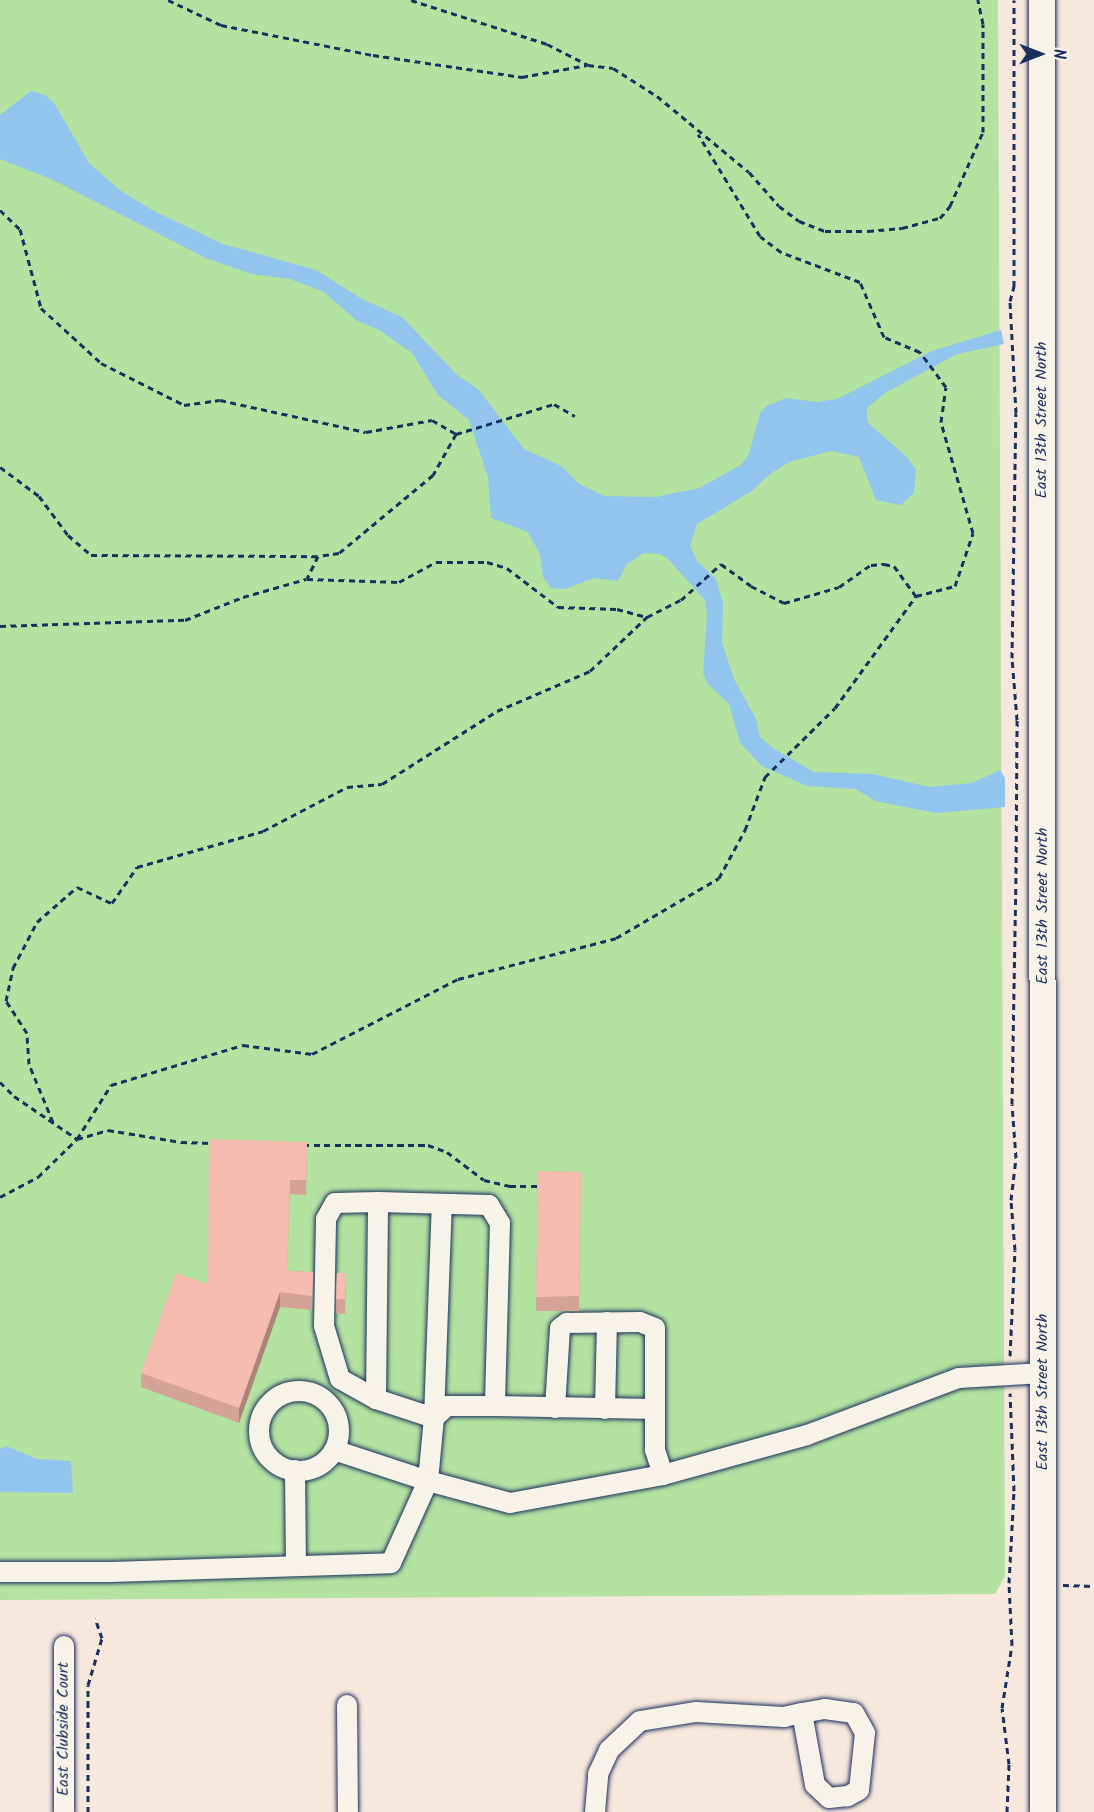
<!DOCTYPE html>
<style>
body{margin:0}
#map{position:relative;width:1094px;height:1812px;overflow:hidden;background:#f7e8dd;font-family:Kalam,sans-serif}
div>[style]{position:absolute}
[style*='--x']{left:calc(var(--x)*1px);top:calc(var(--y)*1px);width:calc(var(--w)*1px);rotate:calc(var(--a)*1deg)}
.green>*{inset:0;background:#b3e2a1}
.water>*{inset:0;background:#91c5ee}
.path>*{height:3px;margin-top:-1.5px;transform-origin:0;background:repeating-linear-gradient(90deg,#1b2f5e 0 6px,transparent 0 10.5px)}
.roads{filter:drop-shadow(0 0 2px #1b2f5e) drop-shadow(0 0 2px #1b2f5e)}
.minor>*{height:20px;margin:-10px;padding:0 10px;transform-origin:10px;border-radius:10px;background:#f7f3e8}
.minor>.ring{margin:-10px;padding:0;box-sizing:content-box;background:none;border:20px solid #f7f3e8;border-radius:50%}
.major>*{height:26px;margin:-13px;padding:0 13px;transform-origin:13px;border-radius:13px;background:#f7f3e8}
.wall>*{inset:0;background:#d4a296}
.shaded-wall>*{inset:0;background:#ac847a}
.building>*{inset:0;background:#f6bcaf}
span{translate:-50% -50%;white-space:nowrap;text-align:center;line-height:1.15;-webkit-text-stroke:4.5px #f7f3e8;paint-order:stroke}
.street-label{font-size:16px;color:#1b2f5e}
.north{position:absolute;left:1010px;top:24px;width:60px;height:60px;-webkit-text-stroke:4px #f7f3e8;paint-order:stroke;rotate:90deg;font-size:16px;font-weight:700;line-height:24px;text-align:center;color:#1b2f5e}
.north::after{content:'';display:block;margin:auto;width:21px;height:27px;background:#1b2f5e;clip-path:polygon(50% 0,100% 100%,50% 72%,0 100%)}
</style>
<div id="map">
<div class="green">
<i style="clip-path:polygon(0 0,998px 0,1005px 1576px,995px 1594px,0 1600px)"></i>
</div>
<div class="water">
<i style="clip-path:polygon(31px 91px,45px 95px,54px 103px,89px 163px,121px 191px,154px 211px,223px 244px,316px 270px,362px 299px,402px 317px,457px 375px,478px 389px,524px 449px,561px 466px,579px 484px,604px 496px,656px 497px,699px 488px,741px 465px,749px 454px,760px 413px,766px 406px,786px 398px,817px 402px,837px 399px,932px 351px,1001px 330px,1004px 344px,957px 354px,885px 393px,867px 408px,867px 422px,907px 457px,916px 470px,914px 493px,901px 505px,876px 500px,859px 457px,831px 451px,789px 462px,770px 474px,752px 491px,697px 524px,690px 546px,697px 561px,716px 579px,723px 603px,722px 643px,734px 679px,756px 719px,760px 737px,774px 749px,814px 772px,872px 774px,930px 787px,972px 783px,1000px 770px,1005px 778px,1005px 807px,936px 813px,875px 801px,856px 789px,807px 786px,762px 766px,740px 743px,729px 704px,708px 684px,703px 673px,707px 615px,705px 600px,668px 559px,660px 554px,644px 553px,627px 564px,618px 581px,594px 578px,565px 589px,551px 588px,543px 577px,540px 554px,528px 532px,491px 518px,488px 478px,469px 420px,438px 395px,412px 353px,379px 330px,356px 320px,324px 292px,290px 279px,252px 274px,208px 259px,51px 179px,0 159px,0 115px)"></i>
<i style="clip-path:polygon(6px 1446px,37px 1459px,71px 1461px,73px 1493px,0 1492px,0 1449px)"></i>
</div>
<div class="path">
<i style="--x:168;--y:0;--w:59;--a:25.3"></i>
<i style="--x:221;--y:25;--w:155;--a:11.2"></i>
<i style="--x:373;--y:55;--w:151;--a:8.4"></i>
<i style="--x:522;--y:77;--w:66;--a:-10.5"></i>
<i style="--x:411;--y:0;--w:143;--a:17.9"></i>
<i style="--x:547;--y:44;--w:46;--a:27.1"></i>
<i style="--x:588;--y:65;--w:25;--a:7"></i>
<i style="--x:613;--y:68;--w:52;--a:32.5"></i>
<i style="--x:657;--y:96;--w:119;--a:39.6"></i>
<i style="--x:749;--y:172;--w:45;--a:48.6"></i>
<i style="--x:779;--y:206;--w:25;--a:37"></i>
<i style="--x:799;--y:221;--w:28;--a:21"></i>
<i style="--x:825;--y:231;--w:43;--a:0"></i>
<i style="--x:868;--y:231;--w:34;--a:-5"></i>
<i style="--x:902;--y:228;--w:39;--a:-15"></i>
<i style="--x:940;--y:218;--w:16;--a:-50"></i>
<i style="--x:950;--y:206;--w:81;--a:-66"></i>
<i style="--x:983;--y:132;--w:108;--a:-90"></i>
<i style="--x:983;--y:24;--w:25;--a:-102"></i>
<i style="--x:0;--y:210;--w:28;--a:44"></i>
<i style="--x:20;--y:229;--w:82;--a:75.1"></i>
<i style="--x:41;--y:308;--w:81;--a:42.5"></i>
<i style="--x:101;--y:363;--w:93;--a:26.8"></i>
<i style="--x:184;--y:405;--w:36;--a:-8"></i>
<i style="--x:220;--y:400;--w:149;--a:12.4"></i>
<i style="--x:366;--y:432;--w:67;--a:-10.3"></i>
<i style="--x:432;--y:420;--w:28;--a:30"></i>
<i style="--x:456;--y:434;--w:47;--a:119.3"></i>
<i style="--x:433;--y:475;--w:122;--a:140.3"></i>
<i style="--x:339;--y:553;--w:21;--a:172"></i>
<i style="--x:318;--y:556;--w:25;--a:116"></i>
<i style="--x:307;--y:579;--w:92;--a:1.9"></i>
<i style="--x:399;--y:582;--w:42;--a:-28.4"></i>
<i style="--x:436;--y:562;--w:51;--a:0"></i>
<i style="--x:487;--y:562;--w:21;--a:17"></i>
<i style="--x:507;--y:568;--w:64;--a:37.4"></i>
<i style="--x:558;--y:607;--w:59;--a:1.9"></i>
<i style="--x:617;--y:609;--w:31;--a:15"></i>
<i style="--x:647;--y:617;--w:38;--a:-27"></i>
<i style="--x:681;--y:600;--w:54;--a:-42"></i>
<i style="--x:721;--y:564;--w:37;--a:36"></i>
<i style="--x:751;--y:586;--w:37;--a:27"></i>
<i style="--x:784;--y:603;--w:57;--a:-16.2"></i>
<i style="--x:839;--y:587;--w:39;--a:-35"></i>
<i style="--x:871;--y:565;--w:13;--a:-4"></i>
<i style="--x:884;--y:564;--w:10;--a:11"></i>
<i style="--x:894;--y:566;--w:37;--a:54"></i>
<i style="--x:916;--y:596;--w:40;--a:-14.4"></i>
<i style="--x:955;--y:586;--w:56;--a:-71.2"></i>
<i style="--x:973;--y:533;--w:116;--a:-106.1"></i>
<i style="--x:941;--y:422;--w:35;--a:-82"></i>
<i style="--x:946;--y:387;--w:44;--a:-126.6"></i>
<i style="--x:920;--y:352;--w:39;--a:-157"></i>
<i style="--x:884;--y:337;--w:60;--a:-113.6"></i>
<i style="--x:860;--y:282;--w:85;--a:-159.2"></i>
<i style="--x:781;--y:252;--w:26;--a:-143"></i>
<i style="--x:760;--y:236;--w:119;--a:-121.3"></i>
<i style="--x:456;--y:434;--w:102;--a:-17"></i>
<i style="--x:554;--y:404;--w:24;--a:30"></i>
<i style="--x:0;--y:467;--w:49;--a:36.6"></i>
<i style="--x:39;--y:496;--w:49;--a:53.4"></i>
<i style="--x:68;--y:535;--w:30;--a:41"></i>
<i style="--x:91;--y:555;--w:227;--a:0.3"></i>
<i style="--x:0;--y:626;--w:185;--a:-1.9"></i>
<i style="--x:185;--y:620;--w:62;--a:-21.6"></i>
<i style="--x:243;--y:597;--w:66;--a:-15.9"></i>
<i style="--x:0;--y:1082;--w:20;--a:45"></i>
<i style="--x:14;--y:1096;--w:76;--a:34.3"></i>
<i style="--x:77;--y:1139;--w:64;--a:-57.8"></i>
<i style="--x:111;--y:1085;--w:138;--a:-16.9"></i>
<i style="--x:243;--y:1045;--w:70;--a:7.4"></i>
<i style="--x:312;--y:1054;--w:164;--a:-27.2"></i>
<i style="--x:458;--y:979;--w:163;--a:-14.5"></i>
<i style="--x:616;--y:938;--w:119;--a:-30.2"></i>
<i style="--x:719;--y:878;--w:55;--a:-61.6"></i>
<i style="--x:745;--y:830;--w:57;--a:-69.3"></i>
<i style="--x:765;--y:777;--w:98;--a:-44.6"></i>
<i style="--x:835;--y:708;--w:138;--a:-54.1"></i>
<i style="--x:53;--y:1122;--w:63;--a:-112.5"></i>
<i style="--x:29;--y:1064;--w:31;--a:-94"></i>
<i style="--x:27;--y:1033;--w:38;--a:-123"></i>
<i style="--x:6;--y:1001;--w:34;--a:-78"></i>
<i style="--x:13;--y:968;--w:52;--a:-62.4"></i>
<i style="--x:37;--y:922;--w:53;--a:-41.2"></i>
<i style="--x:77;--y:887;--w:38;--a:25"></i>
<i style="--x:112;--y:903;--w:44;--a:-55.2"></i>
<i style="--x:137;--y:867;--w:131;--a:-15.9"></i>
<i style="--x:263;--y:831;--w:95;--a:-27.6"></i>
<i style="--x:347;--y:787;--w:35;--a:-5"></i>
<i style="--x:382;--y:784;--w:136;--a:-32.4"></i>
<i style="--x:497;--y:711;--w:101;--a:-23.3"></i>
<i style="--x:590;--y:671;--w:79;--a:-43.5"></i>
<i style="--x:303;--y:1145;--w:125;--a:0"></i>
<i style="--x:428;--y:1145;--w:20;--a:20"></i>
<i style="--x:447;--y:1152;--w:46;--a:37.1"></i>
<i style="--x:484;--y:1180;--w:27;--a:13"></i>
<i style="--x:510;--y:1186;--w:28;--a:0"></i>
<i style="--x:0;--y:1197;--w:43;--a:-27.8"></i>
<i style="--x:38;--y:1177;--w:54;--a:-44.3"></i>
<i style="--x:77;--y:1139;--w:32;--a:-16"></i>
<i style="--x:108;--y:1130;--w:74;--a:9.3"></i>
<i style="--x:181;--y:1142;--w:31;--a:2"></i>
<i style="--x:1010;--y:1356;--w:106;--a:-87.3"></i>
<i style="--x:1015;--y:1250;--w:50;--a:-94.6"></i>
<i style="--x:1011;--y:1200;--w:42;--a:-83.2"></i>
<i style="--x:1016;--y:1158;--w:54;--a:-94.2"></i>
<i style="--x:1012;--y:1104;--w:231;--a:-89"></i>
<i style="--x:1016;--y:873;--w:153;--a:-89.6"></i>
<i style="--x:1017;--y:720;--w:62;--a:-94.6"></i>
<i style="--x:1012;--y:658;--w:245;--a:-89.1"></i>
<i style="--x:1016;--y:413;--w:112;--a:-93.1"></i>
<i style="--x:1010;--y:301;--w:16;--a:-75"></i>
<i style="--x:1014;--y:286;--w:286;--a:-90"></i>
<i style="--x:1063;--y:1585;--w:31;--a:2"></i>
<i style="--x:88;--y:1812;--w:127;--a:-90"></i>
<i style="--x:88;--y:1685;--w:49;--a:-73.4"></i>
<i style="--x:102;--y:1638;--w:21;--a:-109"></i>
<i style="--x:1007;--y:1812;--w:48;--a:-87.6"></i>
<i style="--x:1009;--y:1764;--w:56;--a:-97.1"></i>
<i style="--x:1002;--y:1708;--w:64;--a:-81"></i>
<i style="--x:1012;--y:1645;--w:62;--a:-92.8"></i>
<i style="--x:1009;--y:1583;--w:92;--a:-86.9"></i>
<i style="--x:1014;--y:1491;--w:98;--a:-92.3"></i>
</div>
<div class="roads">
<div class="minor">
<i class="ring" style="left:259px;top:1391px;width:60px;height:60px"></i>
<i style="--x:376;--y:1399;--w:197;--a:-89.4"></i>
<i style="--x:378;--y:1202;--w:111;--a:1.5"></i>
<i style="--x:489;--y:1205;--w:21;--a:59"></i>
<i style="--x:500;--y:1223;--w:183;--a:91.6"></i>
<i style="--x:495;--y:1406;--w:160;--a:1.1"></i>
<i style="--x:655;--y:1409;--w:41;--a:90"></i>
<i style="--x:655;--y:1450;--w:26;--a:72"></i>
<i style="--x:555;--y:1408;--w:80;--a:-86.4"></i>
<i style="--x:560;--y:1328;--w:9;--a:-36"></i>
<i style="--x:567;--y:1323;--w:73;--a:-0.8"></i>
<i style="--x:640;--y:1322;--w:16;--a:22"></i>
<i style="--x:655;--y:1328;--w:81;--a:90"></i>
<i style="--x:605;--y:1409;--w:87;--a:-88.7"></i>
<i style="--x:434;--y:1418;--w:214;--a:-87.9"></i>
<i style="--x:434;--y:1418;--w:18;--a:-43"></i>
<i style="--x:447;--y:1406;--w:48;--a:0"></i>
<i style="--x:334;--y:1450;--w:99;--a:18.3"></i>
<i style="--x:428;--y:1481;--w:63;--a:-84.6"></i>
<i style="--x:434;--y:1418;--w:61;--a:-161.9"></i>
<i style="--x:376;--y:1399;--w:41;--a:-150.9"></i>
<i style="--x:340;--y:1379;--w:55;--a:-106.8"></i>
<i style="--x:324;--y:1326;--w:107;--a:-88.9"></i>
<i style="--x:326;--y:1219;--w:18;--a:-61"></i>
<i style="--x:335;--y:1203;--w:43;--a:-1.3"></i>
<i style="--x:295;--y:1470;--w:93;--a:89.4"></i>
<i style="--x:0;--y:1572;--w:110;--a:0"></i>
<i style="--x:110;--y:1572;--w:281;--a:-1.8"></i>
<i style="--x:391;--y:1563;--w:90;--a:-65.7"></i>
<i style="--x:428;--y:1481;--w:85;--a:15"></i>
<i style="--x:510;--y:1503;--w:156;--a:-10.4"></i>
<i style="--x:663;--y:1475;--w:149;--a:-15.5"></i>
<i style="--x:807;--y:1435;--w:162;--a:-20.6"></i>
<i style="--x:959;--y:1378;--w:84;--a:-3.4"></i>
<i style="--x:64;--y:1646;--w:166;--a:90"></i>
<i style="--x:347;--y:1705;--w:107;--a:89.5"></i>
<i style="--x:825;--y:1709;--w:29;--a:8"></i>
<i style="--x:854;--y:1713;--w:23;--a:61"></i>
<i style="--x:865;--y:1733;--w:57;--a:96"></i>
<i style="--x:859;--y:1790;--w:13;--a:151"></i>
<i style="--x:848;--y:1796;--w:19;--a:174"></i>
<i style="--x:829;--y:1798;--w:19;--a:-137"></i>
<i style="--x:815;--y:1785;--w:73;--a:-100.2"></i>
<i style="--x:802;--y:1713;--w:23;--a:-10"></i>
<i style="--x:595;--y:1812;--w:38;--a:-85"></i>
<i style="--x:598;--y:1774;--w:26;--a:-65"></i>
<i style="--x:609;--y:1750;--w:42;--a:-43.1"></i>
<i style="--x:640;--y:1721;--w:57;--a:-9.1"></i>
<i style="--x:696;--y:1712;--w:88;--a:3.3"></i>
<i style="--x:784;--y:1717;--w:18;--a:-13"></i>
</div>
<div class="major">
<i style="--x:1042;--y:0;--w:1812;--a:89.97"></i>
</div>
</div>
<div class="wall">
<i style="clip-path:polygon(307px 1156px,306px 1195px,290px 1194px,287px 1271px,313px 1272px,312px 1310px,280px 1307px,239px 1423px,141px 1387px,141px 1373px,208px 1284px)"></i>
<i style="clip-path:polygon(538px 1171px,581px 1172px,579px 1311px,536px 1311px)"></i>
<i style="clip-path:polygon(337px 1273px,346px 1287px,345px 1314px,336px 1313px)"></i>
</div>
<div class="shaded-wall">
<i style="clip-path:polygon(280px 1292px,280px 1307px,239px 1423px,239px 1408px)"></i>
</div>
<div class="building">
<i style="clip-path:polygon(209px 1139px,307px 1142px,306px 1180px,290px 1180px,287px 1271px,313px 1272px,312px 1296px,280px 1292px,239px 1408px,141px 1373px,176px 1273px,208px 1284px)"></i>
<i style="clip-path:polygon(538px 1171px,581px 1172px,579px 1296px,536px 1297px)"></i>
<i style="clip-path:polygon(337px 1273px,346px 1273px,345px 1299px,336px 1299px)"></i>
</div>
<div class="street-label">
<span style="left:1042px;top:420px;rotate:-90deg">East 13th Street North</span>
<span style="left:1043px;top:906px;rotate:-90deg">East 13th Street North</span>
<span style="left:1043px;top:1392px;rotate:-90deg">East 13th Street North</span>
<span style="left:64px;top:1729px;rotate:-90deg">East Clubside Court</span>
</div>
<div class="north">N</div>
</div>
